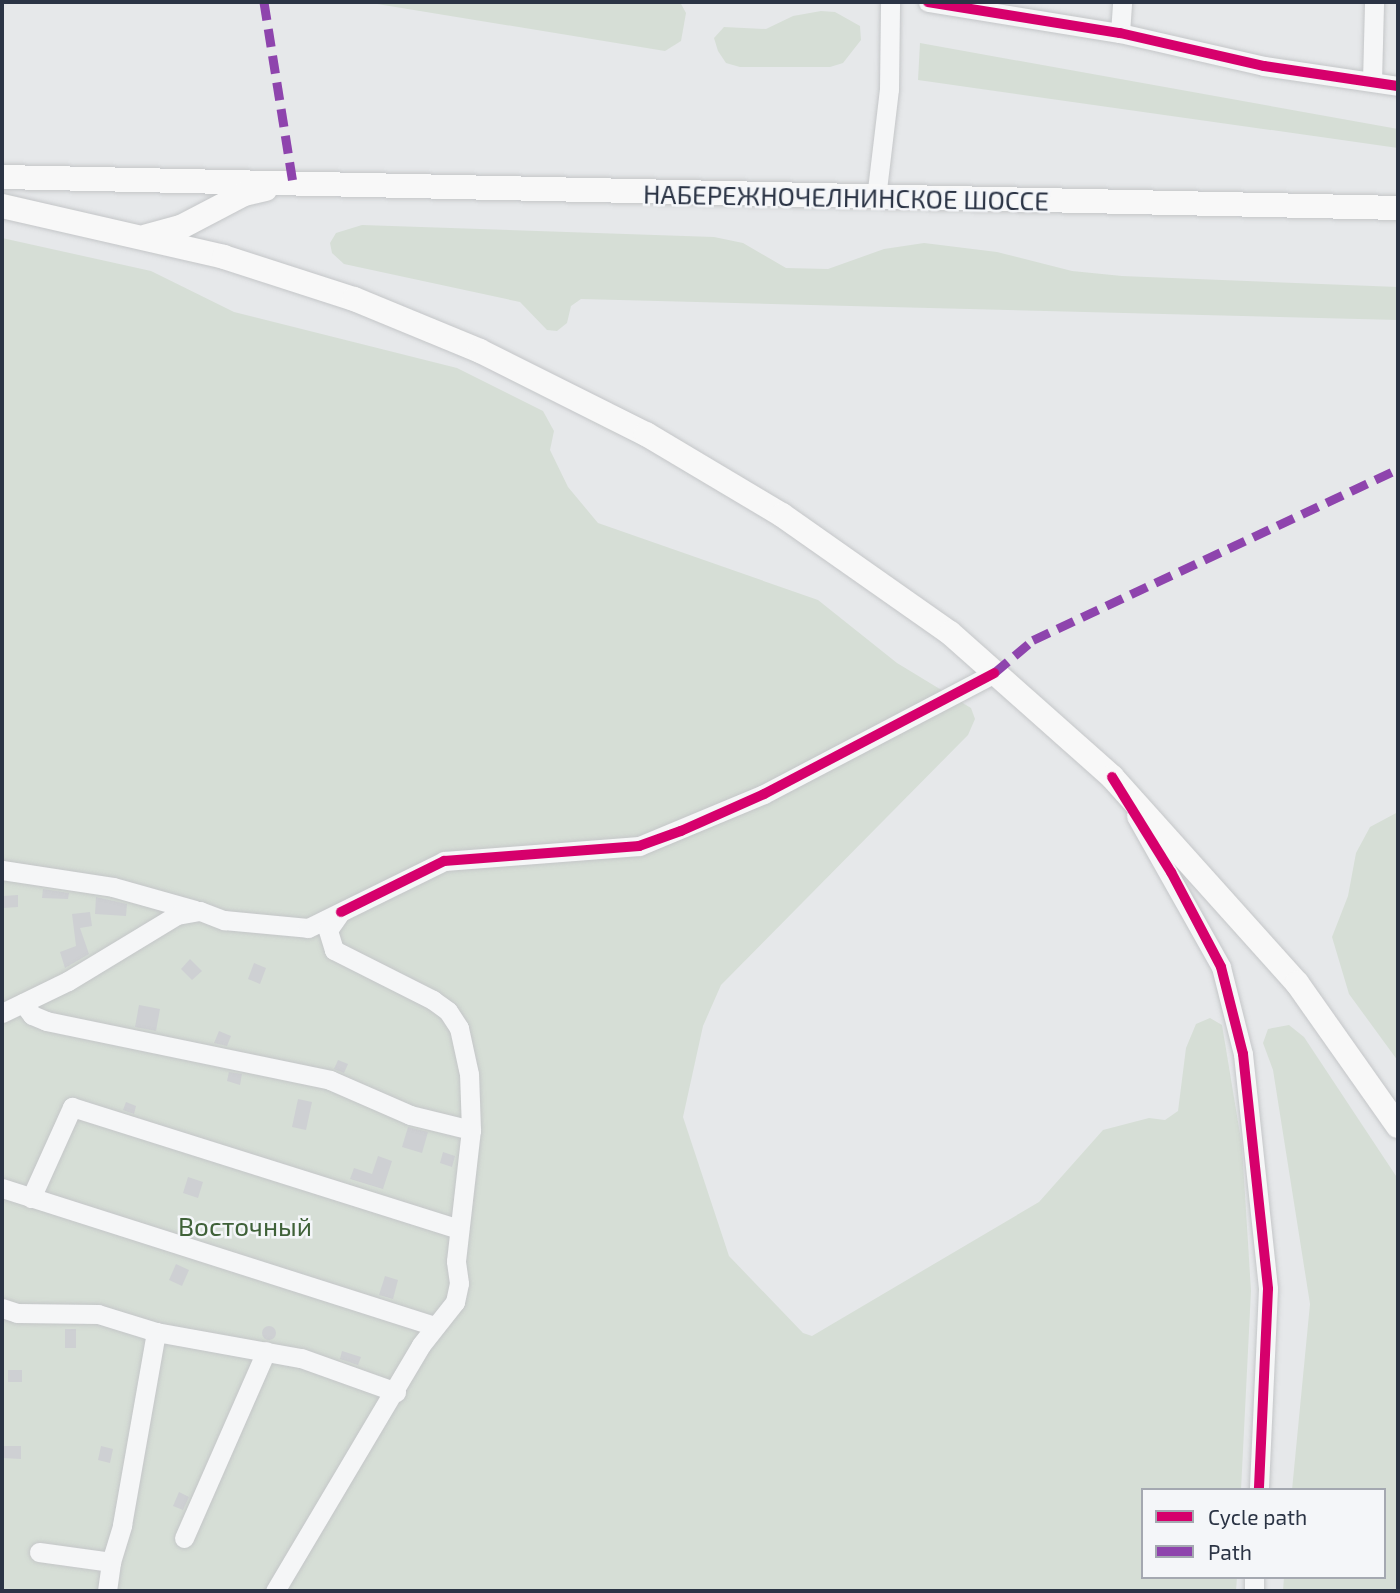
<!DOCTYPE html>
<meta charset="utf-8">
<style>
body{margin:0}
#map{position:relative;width:1400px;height:1593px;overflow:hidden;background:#e6e8ea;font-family:"Exo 2",sans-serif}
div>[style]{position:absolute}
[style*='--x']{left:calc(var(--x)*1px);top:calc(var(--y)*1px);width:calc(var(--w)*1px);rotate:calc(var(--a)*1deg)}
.green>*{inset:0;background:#d6ded6}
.building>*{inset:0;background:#ced0d3}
.round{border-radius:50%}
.roads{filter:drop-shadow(0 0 2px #c4c6c8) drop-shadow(0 0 2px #c4c6c8)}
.minor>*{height:19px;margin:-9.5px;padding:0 9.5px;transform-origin:9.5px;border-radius:9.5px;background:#f5f6f7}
.major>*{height:24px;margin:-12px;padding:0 12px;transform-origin:12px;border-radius:12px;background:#f8f8f8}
.quiet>*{height:9px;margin-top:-4.5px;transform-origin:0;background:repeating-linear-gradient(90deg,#8e44ad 0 18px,transparent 0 27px)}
.cycleway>*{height:10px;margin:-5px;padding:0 5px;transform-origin:5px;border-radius:5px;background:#d6006c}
span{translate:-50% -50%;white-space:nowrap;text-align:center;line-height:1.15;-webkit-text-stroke:5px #f4f6f9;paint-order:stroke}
.street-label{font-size:26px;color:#2b3445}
.park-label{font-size:26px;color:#3f6138}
.frame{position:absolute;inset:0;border:4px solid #2b3445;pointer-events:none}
.legend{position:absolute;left:1141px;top:1488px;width:245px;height:91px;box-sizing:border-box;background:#f4f6f9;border:2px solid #a4a8b1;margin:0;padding:9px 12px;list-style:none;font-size:21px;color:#2b3445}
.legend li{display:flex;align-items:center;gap:14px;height:35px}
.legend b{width:35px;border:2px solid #a4a8b1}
</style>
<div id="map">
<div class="green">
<i style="clip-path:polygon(365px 2px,680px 2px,686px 13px,681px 41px,665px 51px)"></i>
<i style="clip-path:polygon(821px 11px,835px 12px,860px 26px,861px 40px,843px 63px,830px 67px,740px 67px,726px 63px,718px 51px,714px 38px,724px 27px,766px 29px,793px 16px)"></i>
<i style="clip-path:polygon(920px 43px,1398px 129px,1398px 148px,918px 80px)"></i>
<i style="clip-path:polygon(362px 225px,714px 237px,743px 243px,786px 268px,828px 269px,884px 249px,924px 243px,997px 252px,1072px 271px,1122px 276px,1398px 287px,1398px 320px,581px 299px,571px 306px,567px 323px,557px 331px,547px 330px,520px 302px,344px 264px,332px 253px,330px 243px,336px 233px)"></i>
<i style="clip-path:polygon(2px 238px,151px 271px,234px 312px,457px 368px,543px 411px,554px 431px,550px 450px,568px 487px,598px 523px,818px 600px,897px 663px,971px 708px,975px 719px,968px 735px,721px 985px,703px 1026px,683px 1117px,729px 1256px,803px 1333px,812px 1336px,1039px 1202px,1103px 1130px,1149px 1118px,1165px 1120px,1178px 1111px,1186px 1048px,1196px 1024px,1210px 1018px,1222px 1025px,1242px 1146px,1251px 1291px,1241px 1490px,1143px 1490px,1143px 1577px,1237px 1577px,1236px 1591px,2px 1591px)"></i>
<i style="clip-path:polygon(1398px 812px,1398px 1061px,1349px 994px,1332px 937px,1348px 896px,1356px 853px,1370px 827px)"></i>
<i style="clip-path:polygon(1289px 1025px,1304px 1037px,1398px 1179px,1398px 1591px,1283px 1591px,1284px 1577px,1384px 1577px,1384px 1490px,1292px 1490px,1310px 1304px,1273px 1070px,1263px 1043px,1268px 1029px)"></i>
</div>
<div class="building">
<i style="clip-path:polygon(43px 889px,69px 893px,68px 899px,42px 898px)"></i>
<i style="clip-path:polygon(18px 895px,18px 907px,3px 908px,3px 896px)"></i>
<i style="clip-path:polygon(96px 897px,127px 904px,126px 916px,95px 914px)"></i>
<i style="clip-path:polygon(90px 912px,92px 926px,80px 928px,89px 954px,65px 968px,60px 952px,76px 946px,72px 914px)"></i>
<i style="clip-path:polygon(190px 959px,202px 971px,192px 980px,181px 969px)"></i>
<i style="clip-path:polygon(254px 963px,266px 968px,260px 984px,248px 979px)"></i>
<i style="clip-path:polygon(139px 1005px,160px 1009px,156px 1031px,135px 1027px)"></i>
<i style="clip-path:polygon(219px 1031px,231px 1036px,227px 1046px,214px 1043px)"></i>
<i style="clip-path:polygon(338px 1060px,348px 1064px,344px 1073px,334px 1069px)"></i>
<i style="clip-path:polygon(229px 1072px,242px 1074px,240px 1085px,227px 1081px)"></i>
<i style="clip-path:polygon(298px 1099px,312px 1102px,306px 1130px,292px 1127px)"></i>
<i style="clip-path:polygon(126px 1102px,136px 1106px,134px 1114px,123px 1110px)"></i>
<i style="clip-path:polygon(408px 1127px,428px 1132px,422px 1153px,402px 1147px)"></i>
<i style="clip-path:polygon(443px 1152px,455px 1156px,452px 1167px,440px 1163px)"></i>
<i style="clip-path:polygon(378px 1156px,392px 1161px,383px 1189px,350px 1179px,354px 1168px,372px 1174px)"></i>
<i style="clip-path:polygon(188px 1177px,203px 1182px,198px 1198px,183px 1193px)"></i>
<i style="clip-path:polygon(176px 1264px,189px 1270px,182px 1286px,169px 1280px)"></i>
<i style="clip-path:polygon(385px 1276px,398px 1280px,393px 1299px,379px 1295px)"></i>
<i class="round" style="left:262px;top:1326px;width:14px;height:14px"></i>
<i style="clip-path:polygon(65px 1329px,76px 1329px,76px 1348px,65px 1348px)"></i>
<i style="clip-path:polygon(342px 1351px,361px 1357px,358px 1365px,340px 1359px)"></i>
<i style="clip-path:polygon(8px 1370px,22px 1370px,22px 1382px,8px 1382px)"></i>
<i style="clip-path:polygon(3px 1446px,21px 1446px,21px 1459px,3px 1458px)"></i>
<i style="clip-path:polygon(101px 1446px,113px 1449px,110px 1463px,98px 1460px)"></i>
<i style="clip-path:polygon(179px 1492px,189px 1497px,183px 1510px,173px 1506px)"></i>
</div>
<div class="roads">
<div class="minor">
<i style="--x:928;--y:2;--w:194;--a:9.2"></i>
<i style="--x:1120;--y:33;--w:148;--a:12.9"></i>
<i style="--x:1264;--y:66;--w:135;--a:8.5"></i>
<i style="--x:1120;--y:33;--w:31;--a:-86"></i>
<i style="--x:1372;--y:81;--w:79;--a:-88.5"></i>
<i style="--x:876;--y:198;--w:110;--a:-83.2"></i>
<i style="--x:889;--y:89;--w:87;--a:-89.3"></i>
<i style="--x:1136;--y:816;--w:173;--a:60.6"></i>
<i style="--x:1221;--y:967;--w:90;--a:75.8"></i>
<i style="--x:1243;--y:1054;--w:236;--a:83.9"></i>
<i style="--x:1268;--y:1289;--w:201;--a:92.6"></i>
<i style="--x:2;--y:870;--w:112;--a:8.7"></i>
<i style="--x:113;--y:887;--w:85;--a:15.7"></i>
<i style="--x:23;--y:1003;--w:15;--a:53"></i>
<i style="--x:32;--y:1015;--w:15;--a:23"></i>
<i style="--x:46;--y:1021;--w:290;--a:11.7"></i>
<i style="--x:330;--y:1080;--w:87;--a:23.6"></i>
<i style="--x:410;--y:1115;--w:63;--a:13.8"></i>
<i style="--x:2;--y:1013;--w:73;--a:-25.9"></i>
<i style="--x:68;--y:981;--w:127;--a:-31.2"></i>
<i style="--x:177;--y:915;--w:23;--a:-10"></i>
<i style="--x:200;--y:911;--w:26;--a:21"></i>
<i style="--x:224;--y:920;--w:84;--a:5.4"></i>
<i style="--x:308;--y:928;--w:152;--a:-26.2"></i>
<i style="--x:444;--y:861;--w:196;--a:-4.4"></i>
<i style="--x:639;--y:846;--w:135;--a:-22.6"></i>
<i style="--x:764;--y:794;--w:260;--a:-27.7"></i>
<i style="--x:2;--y:1188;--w:454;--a:17.7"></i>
<i style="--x:31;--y:1198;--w:100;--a:-65.7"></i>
<i style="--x:72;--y:1107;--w:406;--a:17.5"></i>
<i style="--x:2;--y:1308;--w:16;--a:18"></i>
<i style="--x:17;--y:1313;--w:81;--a:0.7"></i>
<i style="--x:98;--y:1314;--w:61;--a:17.2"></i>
<i style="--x:156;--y:1332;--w:147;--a:10.2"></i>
<i style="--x:301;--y:1358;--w:101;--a:19.7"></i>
<i style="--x:184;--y:1538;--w:204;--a:-66.3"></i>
<i style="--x:39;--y:1552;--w:73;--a:7.9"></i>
<i style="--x:111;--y:1562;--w:39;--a:-73"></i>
<i style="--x:122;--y:1525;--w:196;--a:-80"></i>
<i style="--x:107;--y:1591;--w:29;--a:-82"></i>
<i style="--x:275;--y:1591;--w:286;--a:-59.3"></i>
<i style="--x:421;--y:1345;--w:55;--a:-51.7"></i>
<i style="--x:455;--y:1302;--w:19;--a:-78"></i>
<i style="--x:459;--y:1283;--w:22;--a:-98"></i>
<i style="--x:456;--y:1261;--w:132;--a:-83.5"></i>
<i style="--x:471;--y:1130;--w:56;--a:-92"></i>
<i style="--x:469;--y:1074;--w:47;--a:-102.3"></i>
<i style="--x:459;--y:1028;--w:20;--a:-123"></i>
<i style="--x:448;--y:1011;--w:19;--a:-144"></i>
<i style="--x:433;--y:1000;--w:111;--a:-153.2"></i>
<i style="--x:334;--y:950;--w:21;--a:-107"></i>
<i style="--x:328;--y:930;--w:21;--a:-55"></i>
<i style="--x:1254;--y:1591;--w:14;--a:-90"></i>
</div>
<div class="major">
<i style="--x:2;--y:177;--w:1396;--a:1.27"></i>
<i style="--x:2;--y:206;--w:228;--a:12.9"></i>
<i style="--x:224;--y:257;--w:137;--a:17.9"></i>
<i style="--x:354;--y:299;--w:136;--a:22.4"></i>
<i style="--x:480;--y:351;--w:186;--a:26.6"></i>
<i style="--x:646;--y:434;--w:158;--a:30.8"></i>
<i style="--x:782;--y:515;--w:205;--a:35.1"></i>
<i style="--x:950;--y:633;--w:217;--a:41.6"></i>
<i style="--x:1112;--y:777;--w:277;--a:48.1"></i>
<i style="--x:1297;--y:983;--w:175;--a:54.8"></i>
<i style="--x:147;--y:236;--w:35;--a:-15"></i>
<i style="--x:181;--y:227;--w:71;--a:-27.6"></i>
<i style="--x:244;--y:194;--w:22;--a:-13"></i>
</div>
</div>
<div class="quiet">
<i style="--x:264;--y:2;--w:183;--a:80.9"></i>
<i style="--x:994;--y:673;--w:51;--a:-40.2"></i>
<i style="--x:1033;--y:640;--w:403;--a:-25.1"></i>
</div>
<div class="cycleway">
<i style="--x:928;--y:2;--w:194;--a:9.2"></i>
<i style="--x:1120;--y:33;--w:148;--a:12.9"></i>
<i style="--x:1264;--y:66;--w:135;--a:8.5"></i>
<i style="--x:1112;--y:777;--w:112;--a:58.2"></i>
<i style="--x:1171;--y:872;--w:107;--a:62.2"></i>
<i style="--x:1221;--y:967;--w:90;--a:75.8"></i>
<i style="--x:1243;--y:1054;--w:236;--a:83.9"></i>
<i style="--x:1268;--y:1289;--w:201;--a:92.6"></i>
<i style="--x:341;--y:912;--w:115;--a:-26.3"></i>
<i style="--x:444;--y:861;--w:196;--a:-4.4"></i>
<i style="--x:639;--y:846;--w:45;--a:-19.7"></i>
<i style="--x:681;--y:831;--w:91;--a:-24"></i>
<i style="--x:764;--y:794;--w:260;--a:-27.7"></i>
</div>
<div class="street-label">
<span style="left:846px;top:197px;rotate:1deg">НАБЕРЕЖНОЧЕЛНИНСКОЕ ШОССЕ</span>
</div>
<div class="park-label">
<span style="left:245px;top:1226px">Восточный</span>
</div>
<div class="frame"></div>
<ul class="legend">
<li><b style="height:9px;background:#d6006c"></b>Cycle path</li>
<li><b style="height:9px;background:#8e44ad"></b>Path</li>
</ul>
</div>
